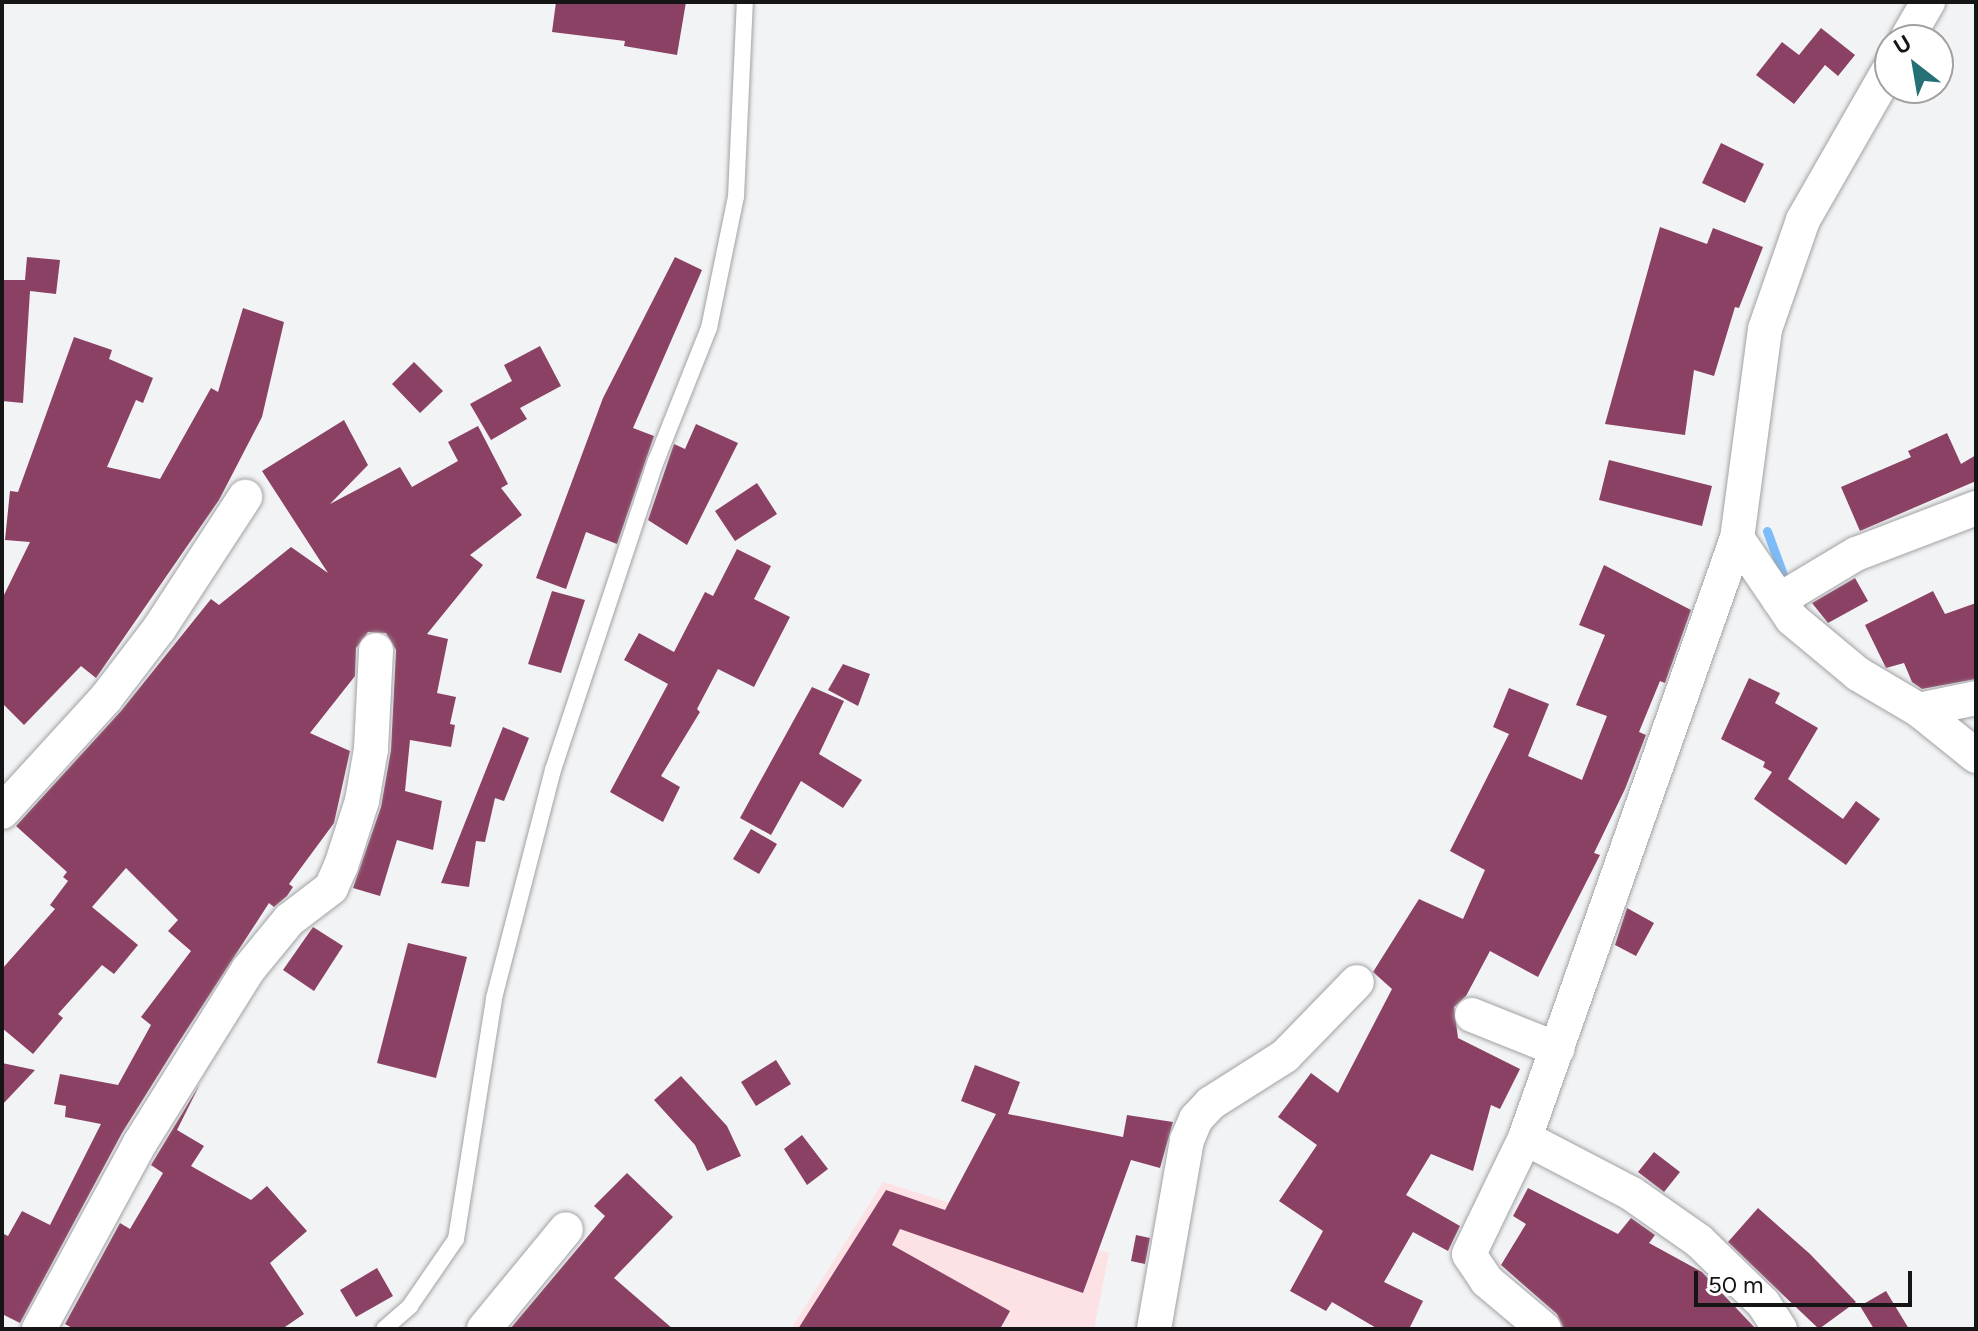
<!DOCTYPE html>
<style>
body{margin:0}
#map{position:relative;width:1978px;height:1331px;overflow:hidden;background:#f2f3f5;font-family:Figtree,sans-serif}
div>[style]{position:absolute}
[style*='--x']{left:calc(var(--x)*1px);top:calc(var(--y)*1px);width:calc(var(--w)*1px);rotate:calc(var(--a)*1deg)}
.medical>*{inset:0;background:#fce1e5}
.stream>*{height:9px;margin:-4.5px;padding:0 4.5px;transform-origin:4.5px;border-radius:4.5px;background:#7dbcf9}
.building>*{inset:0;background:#8b4164}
.roads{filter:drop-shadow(0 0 2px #a2a2a4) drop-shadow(0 0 2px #a2a2a4)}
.service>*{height:16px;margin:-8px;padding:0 8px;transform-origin:8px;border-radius:8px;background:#fff}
.minor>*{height:34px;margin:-17px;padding:0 17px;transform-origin:17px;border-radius:17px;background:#fff}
span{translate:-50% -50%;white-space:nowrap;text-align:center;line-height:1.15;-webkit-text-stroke:8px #fff;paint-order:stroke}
.frame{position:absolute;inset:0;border:4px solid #151516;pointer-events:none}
.north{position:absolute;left:1874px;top:24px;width:80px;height:80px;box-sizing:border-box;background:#fff;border:2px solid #a1a1a2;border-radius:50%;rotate:329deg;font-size:22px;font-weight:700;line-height:32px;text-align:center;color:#151516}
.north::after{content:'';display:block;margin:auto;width:28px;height:36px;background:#257074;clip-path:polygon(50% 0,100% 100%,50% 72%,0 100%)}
.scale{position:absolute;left:1694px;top:1271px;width:218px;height:36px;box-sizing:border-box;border:4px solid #151516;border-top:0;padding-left:10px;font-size:24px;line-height:28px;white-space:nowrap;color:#151516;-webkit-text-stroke:6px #fff;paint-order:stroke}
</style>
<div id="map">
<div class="medical">
<i style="clip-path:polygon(883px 1182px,1109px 1253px,1094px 1329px,791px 1329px)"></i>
</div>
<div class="stream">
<i style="--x:1767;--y:531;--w:61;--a:69.8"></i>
</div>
<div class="building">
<i style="clip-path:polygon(556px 2px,686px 2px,677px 55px,624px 46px,625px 41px,552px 32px)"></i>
<i style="clip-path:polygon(1821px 28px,1855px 55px,1838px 76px,1825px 65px,1794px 104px,1756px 75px,1782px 42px,1799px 55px)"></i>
<i style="clip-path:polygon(1721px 143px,1764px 164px,1745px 203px,1702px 183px)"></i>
<i style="clip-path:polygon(1660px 227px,1707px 244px,1713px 228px,1763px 247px,1739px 308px,1735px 307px,1714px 376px,1694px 370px,1685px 435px,1605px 424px)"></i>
<i style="clip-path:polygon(27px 257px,60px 260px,56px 294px,30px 291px,23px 403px,2px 401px,2px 280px,25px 280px)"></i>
<i style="clip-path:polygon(675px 257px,702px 270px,633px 428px,654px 436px,617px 544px,586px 532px,566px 589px,536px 578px,603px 398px)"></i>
<i style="clip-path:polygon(243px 308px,284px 322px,262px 417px,219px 500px,96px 678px,81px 666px,24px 725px,2px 703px,2px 599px,30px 542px,5px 540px,10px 491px,18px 492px,74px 337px,112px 350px,109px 359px,153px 378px,143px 403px,136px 400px,107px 467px,160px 479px,211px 388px,218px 392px)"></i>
<i style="clip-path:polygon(540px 346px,561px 386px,520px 408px,527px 419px,491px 440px,470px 404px,512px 381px,504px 365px)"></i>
<i style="clip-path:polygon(414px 362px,443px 391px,420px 413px,392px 384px)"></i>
<i style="clip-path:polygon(344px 420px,368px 465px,330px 504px,400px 467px,412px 487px,458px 461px,448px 442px,478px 426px,508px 484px,501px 488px,522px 515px,470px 555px,483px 565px,427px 634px,448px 639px,437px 693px,456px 697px,450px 724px,455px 725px,451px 747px,410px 740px,405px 791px,442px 801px,433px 850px,397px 840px,380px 896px,353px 888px,381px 807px,391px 750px,396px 650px,386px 633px,368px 632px,356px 648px,355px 676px,310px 733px,350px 751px,334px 823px,289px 884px,293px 887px,287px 896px,274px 907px,269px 903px,175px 1048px,122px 1133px,20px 1323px,2px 1314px,2px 1233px,8px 1236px,22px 1211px,50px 1225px,101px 1124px,65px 1117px,66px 1106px,54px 1104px,60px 1074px,118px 1085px,151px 1025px,141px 1017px,191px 951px,168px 931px,178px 920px,126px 868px,92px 907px,138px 945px,114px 974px,102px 965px,58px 1014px,63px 1018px,33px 1054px,2px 1028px,2px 969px,55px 909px,50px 905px,68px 881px,63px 877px,67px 872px,16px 826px,121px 711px,211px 599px,219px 605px,291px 547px,328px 573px,262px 471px)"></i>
<i style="clip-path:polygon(696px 424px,738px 443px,687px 545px,648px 520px,674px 444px,685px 449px)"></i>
<i style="clip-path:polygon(1947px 433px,1961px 464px,1976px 455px,1976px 481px,1860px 531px,1841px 487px,1911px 457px,1908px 451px)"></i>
<i style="clip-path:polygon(1609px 460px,1712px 486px,1702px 526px,1599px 500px)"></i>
<i style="clip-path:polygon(757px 483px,777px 514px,735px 541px,715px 511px)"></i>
<i style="clip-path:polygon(737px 549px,771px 566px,754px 599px,790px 617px,754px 687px,718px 669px,697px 709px,700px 712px,661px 776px,680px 787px,663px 822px,610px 792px,668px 684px,624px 660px,639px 633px,674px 652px,705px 592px,713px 596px)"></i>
<i style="clip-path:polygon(1604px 565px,1691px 610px,1665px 683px,1660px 681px,1639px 732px,1646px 735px,1625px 789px,1594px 853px,1600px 855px,1538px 977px,1490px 951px,1466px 996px,1454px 1007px,1458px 1038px,1520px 1069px,1500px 1109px,1491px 1105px,1473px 1171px,1431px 1154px,1406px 1195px,1460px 1226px,1448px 1251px,1413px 1232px,1384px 1282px,1423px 1301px,1409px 1329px,1378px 1329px,1332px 1302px,1326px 1311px,1290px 1291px,1323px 1231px,1279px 1201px,1317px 1145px,1278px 1117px,1311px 1073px,1338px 1093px,1392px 989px,1373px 972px,1419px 899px,1463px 919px,1485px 870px,1450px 851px,1509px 734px,1493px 727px,1509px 688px,1549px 704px,1528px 756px,1582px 780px,1607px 716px,1576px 705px,1605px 635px,1579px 625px)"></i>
<i style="clip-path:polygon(1855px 578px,1868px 601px,1828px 623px,1812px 603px)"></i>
<i style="clip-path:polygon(552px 591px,585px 600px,561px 673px,528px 664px)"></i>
<i style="clip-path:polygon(1933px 591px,1945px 614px,1976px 603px,1976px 679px,1922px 689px,1912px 682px,1904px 663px,1886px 668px,1865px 625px)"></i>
<i style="clip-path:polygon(843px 664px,870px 674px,858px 706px,828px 690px)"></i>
<i style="clip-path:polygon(1749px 678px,1780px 693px,1775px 703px,1818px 728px,1788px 779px,1843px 819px,1856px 801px,1880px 819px,1846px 865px,1754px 799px,1772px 772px,1763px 767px,1765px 762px,1721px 739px)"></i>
<i style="clip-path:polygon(812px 687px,844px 701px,819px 754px,862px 780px,843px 808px,801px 781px,771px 835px,740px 818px)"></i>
<i style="clip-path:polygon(503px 727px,529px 738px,504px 801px,495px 798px,485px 842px,476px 841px,469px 887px,441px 883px)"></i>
<i style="clip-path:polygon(751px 829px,777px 844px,759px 874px,733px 859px)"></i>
<i style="clip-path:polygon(1627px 908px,1654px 923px,1636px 956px,1615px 945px)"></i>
<i style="clip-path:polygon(313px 927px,343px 946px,314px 991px,283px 970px)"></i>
<i style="clip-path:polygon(408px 943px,467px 957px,436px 1078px,377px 1063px)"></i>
<i style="clip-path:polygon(776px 1060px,791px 1084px,756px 1106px,741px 1082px)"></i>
<i style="clip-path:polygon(2px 1063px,35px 1070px,2px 1105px)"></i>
<i style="clip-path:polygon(975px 1065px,1020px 1082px,1008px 1114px,1123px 1137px,1127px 1115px,1173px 1122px,1160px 1168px,1131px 1160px,1083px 1293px,900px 1229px,892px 1245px,1010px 1311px,1000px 1329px,798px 1329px,886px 1190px,945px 1210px,996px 1114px,961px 1101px)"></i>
<i style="clip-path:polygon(681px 1076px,727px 1126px,741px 1156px,707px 1171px,695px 1145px,654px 1100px)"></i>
<i style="clip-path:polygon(200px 1084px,177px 1130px,204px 1146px,191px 1166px,251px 1200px,267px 1186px,307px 1231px,270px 1263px,304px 1314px,282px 1329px,74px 1329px,65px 1324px,120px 1223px,130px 1229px,163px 1173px,151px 1165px)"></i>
<i style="clip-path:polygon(802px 1135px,828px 1169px,807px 1185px,784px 1149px)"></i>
<i style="clip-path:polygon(1654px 1152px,1680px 1172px,1664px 1192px,1638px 1172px)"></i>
<i style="clip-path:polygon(627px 1173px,673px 1217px,614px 1278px,673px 1329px,510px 1329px,605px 1216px,594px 1206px)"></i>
<i style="clip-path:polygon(1528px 1188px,1618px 1234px,1631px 1218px,1655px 1235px,1649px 1243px,1702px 1272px,1756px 1329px,1564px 1329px,1557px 1314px,1501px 1265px,1526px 1224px,1513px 1216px)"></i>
<i style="clip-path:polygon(1758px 1208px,1810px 1254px,1856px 1302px,1819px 1329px,1781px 1293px,1728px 1242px)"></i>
<i style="clip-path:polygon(1136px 1235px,1150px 1238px,1145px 1264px,1131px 1261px)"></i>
<i style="clip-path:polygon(377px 1268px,393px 1296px,356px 1317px,340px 1290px)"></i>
<i style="clip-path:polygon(1886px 1291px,1909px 1329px,1874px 1329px,1860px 1306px)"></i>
</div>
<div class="roads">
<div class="service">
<i style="--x:384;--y:1329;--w:35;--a:-41"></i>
<i style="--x:410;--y:1306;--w:81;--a:-55.5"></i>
<i style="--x:456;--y:1239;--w:244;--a:-81"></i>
<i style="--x:494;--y:998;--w:236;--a:-75.5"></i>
<i style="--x:553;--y:770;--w:326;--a:-71.6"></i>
<i style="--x:656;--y:461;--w:143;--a:-68.3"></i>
<i style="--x:709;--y:328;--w:134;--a:-78.4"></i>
<i style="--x:736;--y:197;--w:195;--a:-87.4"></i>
</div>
<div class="minor">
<i style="--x:1906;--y:40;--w:44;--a:-59.9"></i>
<i style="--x:1890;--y:68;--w:175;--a:119.8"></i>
<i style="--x:1803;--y:220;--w:115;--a:109.2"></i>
<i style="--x:1765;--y:329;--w:211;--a:97.6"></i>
<i style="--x:1737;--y:538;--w:98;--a:55.8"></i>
<i style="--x:1792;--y:619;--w:86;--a:39.8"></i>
<i style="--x:1858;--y:674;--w:71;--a:30.5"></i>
<i style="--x:1919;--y:710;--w:73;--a:38.9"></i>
<i style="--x:1779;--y:600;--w:90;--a:-30.9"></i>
<i style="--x:1856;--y:554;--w:129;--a:-21"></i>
<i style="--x:1919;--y:710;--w:58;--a:-11.9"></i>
<i style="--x:2;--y:812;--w:154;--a:-47.6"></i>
<i style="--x:106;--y:698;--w:87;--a:-52.5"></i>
<i style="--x:159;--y:629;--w:158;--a:-56.9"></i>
<i style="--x:1472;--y:1015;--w:92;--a:21.8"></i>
<i style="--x:1525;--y:1138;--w:121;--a:27.6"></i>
<i style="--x:1632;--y:1194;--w:82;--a:35"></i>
<i style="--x:1699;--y:1241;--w:89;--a:44.1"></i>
<i style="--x:1763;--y:1303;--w:31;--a:57"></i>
<i style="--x:39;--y:1329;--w:212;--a:-61.5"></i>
<i style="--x:140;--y:1143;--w:204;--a:-58"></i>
<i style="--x:248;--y:970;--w:65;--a:-50.6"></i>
<i style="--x:289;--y:920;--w:53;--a:-37.3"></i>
<i style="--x:331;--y:888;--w:24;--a:-66"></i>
<i style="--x:341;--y:866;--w:68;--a:-72.1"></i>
<i style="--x:362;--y:801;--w:53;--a:-80.2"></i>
<i style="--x:371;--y:749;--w:99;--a:-87.1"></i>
<i style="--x:484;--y:1329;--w:129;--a:-50.6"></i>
<i style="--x:1154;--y:1329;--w:192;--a:-80.1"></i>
<i style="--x:1187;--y:1140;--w:23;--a:-67"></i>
<i style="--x:1196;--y:1119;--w:22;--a:-47"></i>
<i style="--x:1211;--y:1103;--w:88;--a:-32.4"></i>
<i style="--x:1285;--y:1056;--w:103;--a:-45.8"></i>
<i style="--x:1544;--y:1329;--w:75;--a:-139.9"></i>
<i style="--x:1487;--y:1281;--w:32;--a:-124"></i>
<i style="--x:1469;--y:1254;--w:129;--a:-64.2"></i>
<i style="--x:1525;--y:1138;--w:636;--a:-70.54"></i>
</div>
</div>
<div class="frame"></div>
<div class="north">U</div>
<div class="scale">50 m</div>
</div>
